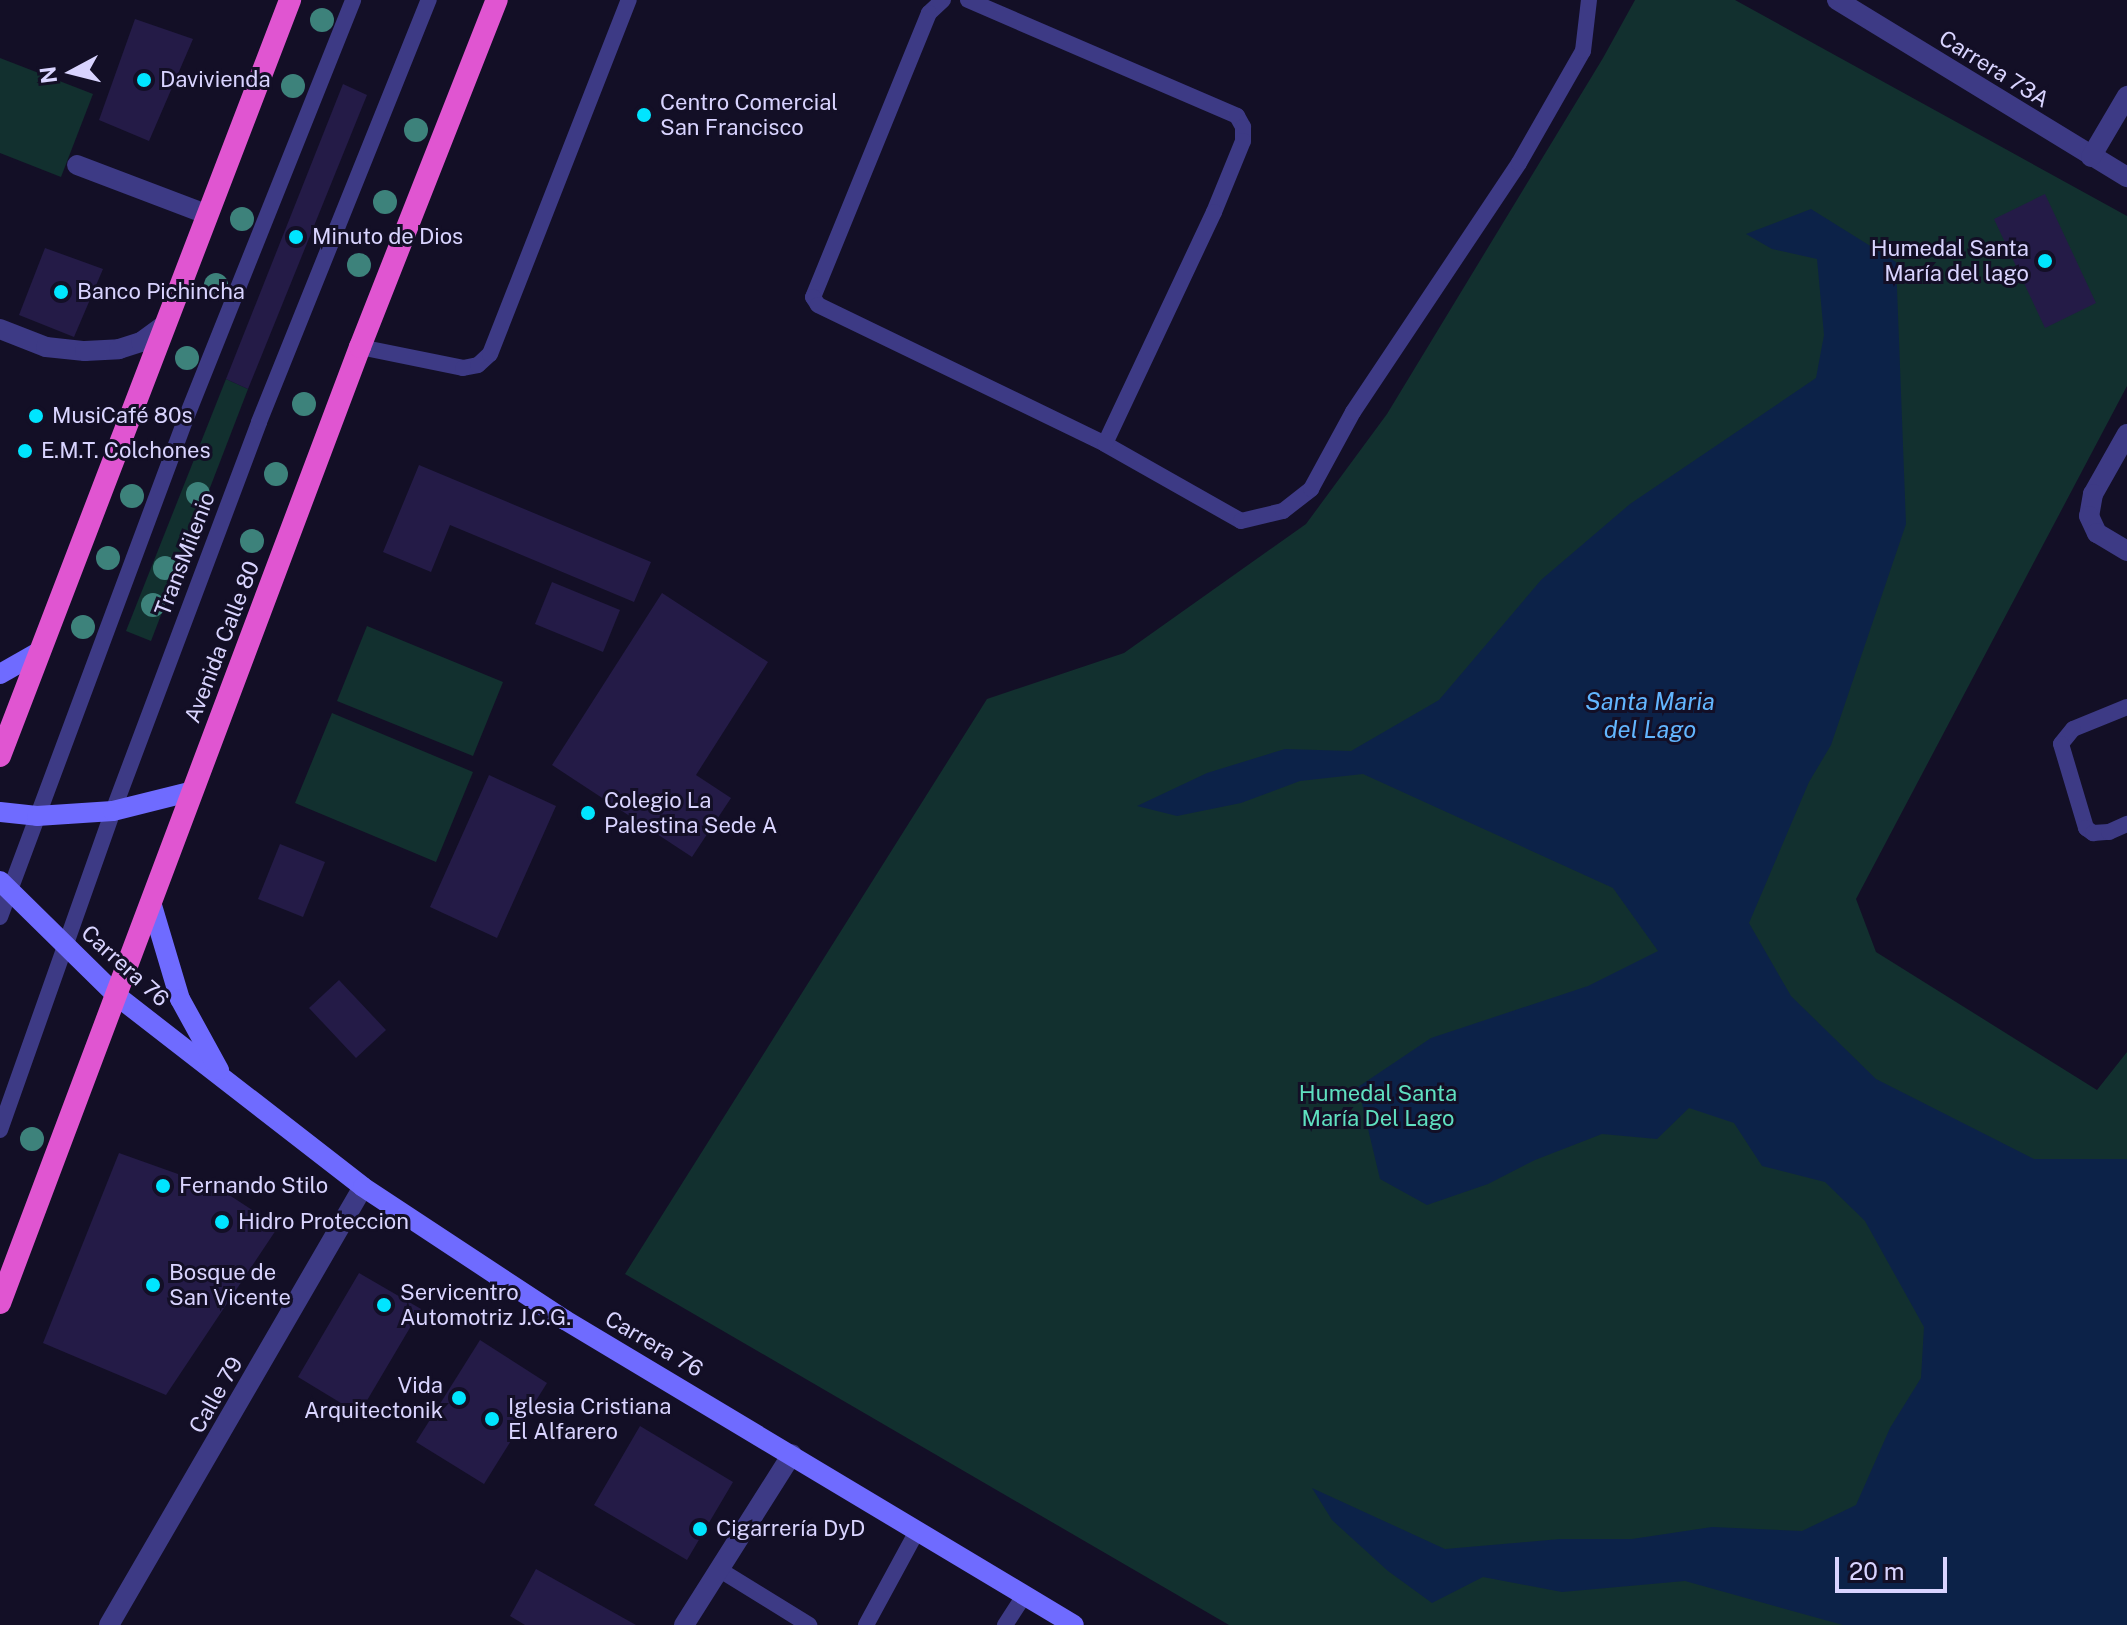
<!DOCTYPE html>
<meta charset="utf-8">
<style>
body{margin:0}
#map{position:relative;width:2127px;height:1625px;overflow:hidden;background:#130f26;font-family:"Public Sans",sans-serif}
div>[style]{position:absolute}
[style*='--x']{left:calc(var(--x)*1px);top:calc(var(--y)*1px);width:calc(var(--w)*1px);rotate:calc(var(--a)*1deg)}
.green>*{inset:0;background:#12302f}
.water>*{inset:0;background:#0c2248}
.building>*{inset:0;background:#241b47}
.service>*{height:16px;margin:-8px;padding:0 8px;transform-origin:8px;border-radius:8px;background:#3d3a85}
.minor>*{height:20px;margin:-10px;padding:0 10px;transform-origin:10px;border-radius:10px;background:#3d3a85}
.secondary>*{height:20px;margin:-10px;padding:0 10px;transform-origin:10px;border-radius:10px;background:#6f6bff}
.trunk>*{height:22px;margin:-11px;padding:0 11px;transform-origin:11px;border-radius:11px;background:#e055d1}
.trees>*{width:24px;height:24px;margin:-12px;border-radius:50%;background:#3d827b}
.dots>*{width:22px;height:22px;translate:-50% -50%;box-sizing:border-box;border:4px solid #130f26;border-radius:50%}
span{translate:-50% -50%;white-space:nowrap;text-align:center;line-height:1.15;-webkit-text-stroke:6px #130f26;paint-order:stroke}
.street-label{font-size:22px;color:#d9d4ff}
.poi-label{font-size:22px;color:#d9d4ff}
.left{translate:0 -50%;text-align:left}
.right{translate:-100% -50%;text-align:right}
.park-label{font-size:22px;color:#5fe0c0}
.water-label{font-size:24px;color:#62b6ff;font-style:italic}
.north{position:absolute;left:32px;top:32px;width:80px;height:80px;-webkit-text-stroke:6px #130f26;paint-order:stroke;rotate:263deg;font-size:22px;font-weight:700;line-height:32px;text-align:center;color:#d9d4ff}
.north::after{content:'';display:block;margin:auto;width:28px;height:36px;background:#d9d4ff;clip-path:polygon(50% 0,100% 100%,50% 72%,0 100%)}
.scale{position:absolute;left:1835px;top:1557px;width:112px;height:36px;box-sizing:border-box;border:4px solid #d9d4ff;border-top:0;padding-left:10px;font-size:24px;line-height:28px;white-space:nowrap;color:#d9d4ff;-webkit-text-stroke:6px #130f26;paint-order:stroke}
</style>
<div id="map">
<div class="green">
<i style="clip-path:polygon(1635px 0,1735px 0,2127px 216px,2127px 386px,1856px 899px,1876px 952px,2097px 1090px,2127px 1052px,2127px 1625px,1229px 1625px,625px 1274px,987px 699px,1124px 653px,1306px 524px,1387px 414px,1603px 58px)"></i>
<i style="clip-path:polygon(0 58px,93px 94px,61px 177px,0 153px)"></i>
<i style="clip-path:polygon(226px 379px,248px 389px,151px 641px,126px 631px)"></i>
<i style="clip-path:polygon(367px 626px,503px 682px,473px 756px,337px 701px)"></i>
<i style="clip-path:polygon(332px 713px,473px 772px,436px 862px,295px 803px)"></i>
</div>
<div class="water">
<i style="clip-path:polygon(1811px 209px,1896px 262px,1906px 524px,1831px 745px,1809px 782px,1749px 923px,1791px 996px,1876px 1079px,2034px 1159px,2127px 1159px,2127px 1625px,1843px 1625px,1685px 1581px,1562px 1592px,1483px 1577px,1432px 1603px,1388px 1571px,1332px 1520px,1312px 1488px,1445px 1549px,1560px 1539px,1632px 1539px,1712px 1527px,1802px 1531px,1856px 1505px,1890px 1428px,1921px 1378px,1924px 1327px,1865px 1221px,1825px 1182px,1762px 1166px,1734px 1123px,1689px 1108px,1657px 1139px,1602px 1134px,1535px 1160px,1488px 1184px,1427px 1205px,1380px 1179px,1358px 1087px,1431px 1038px,1588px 986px,1658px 951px,1613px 888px,1363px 774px,1300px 781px,1241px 803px,1177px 816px,1137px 806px,1207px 773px,1285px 749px,1351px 751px,1439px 700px,1541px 580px,1630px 504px,1816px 378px,1824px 335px,1817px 259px,1772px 249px,1746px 234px)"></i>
</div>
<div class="building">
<i style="clip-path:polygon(135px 19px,193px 39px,149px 141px,99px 120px)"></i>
<i style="clip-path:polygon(343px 84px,367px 95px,248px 389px,226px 379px)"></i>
<i style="clip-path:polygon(2045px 194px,2096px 303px,2045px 328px,1994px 219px)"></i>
<i style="clip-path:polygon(45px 248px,103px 269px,74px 337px,19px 315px)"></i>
<i style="clip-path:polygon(419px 465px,651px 562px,634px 602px,450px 525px,431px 572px,383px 552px)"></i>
<i style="clip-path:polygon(552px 582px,620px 610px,603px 652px,535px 624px)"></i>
<i style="clip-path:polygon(662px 593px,768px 662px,696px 775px,731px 798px,692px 857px,552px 765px)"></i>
<i style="clip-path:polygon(489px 775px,556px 806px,497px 938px,430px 907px)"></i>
<i style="clip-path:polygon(280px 844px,325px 862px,303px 917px,258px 899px)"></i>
<i style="clip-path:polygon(339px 980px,386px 1030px,356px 1058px,309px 1008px)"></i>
<i style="clip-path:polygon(119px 1153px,220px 1189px,278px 1227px,166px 1395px,43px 1343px)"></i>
<i style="clip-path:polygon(359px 1273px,421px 1309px,359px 1414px,298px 1377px)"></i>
<i style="clip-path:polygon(480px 1340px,547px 1383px,484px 1484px,416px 1442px)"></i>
<i style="clip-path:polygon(640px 1426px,733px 1482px,687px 1560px,594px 1505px)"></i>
<i style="clip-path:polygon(536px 1569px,636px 1625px,525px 1625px,510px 1616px)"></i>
</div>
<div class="service">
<i style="--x:943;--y:0;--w:19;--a:137"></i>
<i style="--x:929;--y:13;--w:307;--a:112.2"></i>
<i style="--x:813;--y:297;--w:9;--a:58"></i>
<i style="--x:818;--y:305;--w:319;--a:25.8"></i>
<i style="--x:1105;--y:444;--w:156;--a:29.5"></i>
<i style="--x:1241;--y:521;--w:43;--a:-13.4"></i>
<i style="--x:1283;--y:511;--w:36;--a:-38"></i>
<i style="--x:1311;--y:489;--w:88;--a:-61.4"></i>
<i style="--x:1353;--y:412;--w:299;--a:-56.3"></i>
<i style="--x:1519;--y:163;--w:129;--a:-60.3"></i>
<i style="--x:1583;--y:51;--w:51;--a:-83.3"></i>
<i style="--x:968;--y:0;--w:293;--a:23.3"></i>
<i style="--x:1237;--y:116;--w:13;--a:61"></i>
<i style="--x:1243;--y:127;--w:14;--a:90"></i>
<i style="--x:1243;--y:141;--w:77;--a:112.2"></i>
<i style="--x:1214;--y:212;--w:256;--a:115.2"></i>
<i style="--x:360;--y:347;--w:105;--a:11.5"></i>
<i style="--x:463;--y:368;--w:15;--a:-11"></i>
<i style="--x:478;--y:365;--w:16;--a:-43"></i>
<i style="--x:490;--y:354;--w:380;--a:-68.6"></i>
<i style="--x:2127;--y:707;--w:58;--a:157.8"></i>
<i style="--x:2073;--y:729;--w:19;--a:129"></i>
<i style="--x:2061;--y:744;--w:88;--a:73.4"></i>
<i style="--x:2086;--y:828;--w:9;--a:36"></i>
<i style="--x:2093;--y:833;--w:16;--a:-4"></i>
<i style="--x:2109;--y:832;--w:20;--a:-24"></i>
<i style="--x:0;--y:917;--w:533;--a:-69.56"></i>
<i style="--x:186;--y:418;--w:450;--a:-68.2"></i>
<i style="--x:0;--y:1130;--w:338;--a:-70.5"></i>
<i style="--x:113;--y:811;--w:415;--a:-69.4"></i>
<i style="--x:259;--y:422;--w:455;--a:-68.1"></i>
<i style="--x:720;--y:1570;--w:105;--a:31.7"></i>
<i style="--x:866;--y:1625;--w:105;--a:-61.5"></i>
<i style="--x:1005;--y:1625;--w:35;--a:-57"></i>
</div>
<div class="minor">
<i style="--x:1837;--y:0;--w:340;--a:31.4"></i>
<i style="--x:2091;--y:157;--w:71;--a:-59.5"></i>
<i style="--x:77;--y:165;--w:138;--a:20.8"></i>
<i style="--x:0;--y:329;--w:49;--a:21.4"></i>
<i style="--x:46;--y:347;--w:39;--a:6"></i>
<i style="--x:85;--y:351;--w:34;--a:-3"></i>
<i style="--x:119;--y:349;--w:23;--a:-18"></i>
<i style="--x:141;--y:342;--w:27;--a:-36"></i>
<i style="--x:2127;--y:434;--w:69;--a:119.5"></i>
<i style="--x:2093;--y:494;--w:22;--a:100"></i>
<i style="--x:2089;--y:516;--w:19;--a:65"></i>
<i style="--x:2097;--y:533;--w:35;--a:31"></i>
<i style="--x:109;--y:1625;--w:506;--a:-59.89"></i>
<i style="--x:684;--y:1625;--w:202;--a:-57.7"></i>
</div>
<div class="secondary">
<i style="--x:0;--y:674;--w:43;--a:-29.6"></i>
<i style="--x:0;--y:812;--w:37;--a:6"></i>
<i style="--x:37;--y:816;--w:76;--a:-3.8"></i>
<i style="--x:113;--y:811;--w:82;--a:-14"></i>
<i style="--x:0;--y:881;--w:164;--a:44.5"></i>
<i style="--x:117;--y:996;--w:311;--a:37.8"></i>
<i style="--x:363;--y:1187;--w:242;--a:33.4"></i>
<i style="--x:565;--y:1320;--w:593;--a:30.93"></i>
<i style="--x:151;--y:902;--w:101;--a:73.4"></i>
<i style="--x:180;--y:999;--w:81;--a:61.2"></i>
</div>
<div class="trunk">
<i style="--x:0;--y:756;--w:810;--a:-69.01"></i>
<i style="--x:0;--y:1303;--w:1022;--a:-69.37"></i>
<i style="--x:360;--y:347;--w:373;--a:-68.5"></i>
</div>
<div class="trees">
<i style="left:322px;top:20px"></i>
<i style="left:293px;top:86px"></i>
<i style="left:416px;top:130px"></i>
<i style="left:385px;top:202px"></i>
<i style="left:242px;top:219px"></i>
<i style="left:359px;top:265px"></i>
<i style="left:216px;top:285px"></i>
<i style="left:187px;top:358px"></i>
<i style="left:304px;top:404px"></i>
<i style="left:276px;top:474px"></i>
<i style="left:198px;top:494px"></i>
<i style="left:132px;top:496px"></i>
<i style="left:252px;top:541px"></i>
<i style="left:108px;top:558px"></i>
<i style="left:165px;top:568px"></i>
<i style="left:153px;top:605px"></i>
<i style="left:83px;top:627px"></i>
<i style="left:32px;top:1139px"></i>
</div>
<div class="dots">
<i style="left:144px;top:80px;background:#00e5ff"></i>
<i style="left:644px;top:115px;background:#00e5ff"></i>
<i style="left:296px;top:237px;background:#00e5ff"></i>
<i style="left:2045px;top:261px;background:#00e5ff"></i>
<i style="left:61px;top:292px;background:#00e5ff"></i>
<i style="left:36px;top:416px;background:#00e5ff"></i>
<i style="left:25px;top:451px;background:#00e5ff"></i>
<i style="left:588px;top:813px;background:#00e5ff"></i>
<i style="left:163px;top:1186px;background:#00e5ff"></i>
<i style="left:222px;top:1222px;background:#00e5ff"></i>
<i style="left:153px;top:1285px;background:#00e5ff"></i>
<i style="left:384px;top:1305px;background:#00e5ff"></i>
<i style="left:459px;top:1398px;background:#00e5ff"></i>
<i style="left:492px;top:1419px;background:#00e5ff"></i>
<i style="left:700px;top:1529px;background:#00e5ff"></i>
</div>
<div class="street-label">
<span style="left:1994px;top:69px;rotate:32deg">Carrera 73A</span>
<span style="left:185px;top:554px;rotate:-69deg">TransMilenio</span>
<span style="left:222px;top:642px;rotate:-69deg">Avenida Calle 80</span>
<span style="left:125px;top:966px;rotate:42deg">Carrera 76</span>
<span style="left:654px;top:1344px;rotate:30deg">Carrera 76</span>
<span style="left:216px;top:1395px;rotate:-60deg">Calle 79</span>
</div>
<div class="poi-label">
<span class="left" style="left:160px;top:80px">Davivienda</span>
<span class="left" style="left:660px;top:115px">Centro Comercial<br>San Francisco</span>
<span class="left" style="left:312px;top:237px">Minuto de Dios</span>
<span class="right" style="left:2029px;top:261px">Humedal Santa<br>María del lago</span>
<span class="left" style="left:77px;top:292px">Banco Pichincha</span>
<span class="left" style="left:52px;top:416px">MusiCafé 80s</span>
<span class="left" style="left:41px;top:451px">E.M.T. Colchones</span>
<span class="left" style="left:604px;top:813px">Colegio La<br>Palestina Sede A</span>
<span class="left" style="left:179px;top:1186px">Fernando Stilo</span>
<span class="left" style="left:238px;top:1222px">Hidro Proteccion</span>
<span class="left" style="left:169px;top:1285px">Bosque de<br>San Vicente</span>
<span class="left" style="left:400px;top:1305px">Servicentro<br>Automotriz J.C.G.</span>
<span class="right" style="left:443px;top:1398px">Vida<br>Arquitectonik</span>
<span class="left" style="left:508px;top:1419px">Iglesia Cristiana<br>El Alfarero</span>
<span class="left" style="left:716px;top:1529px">Cigarrería DyD</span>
</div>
<div class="park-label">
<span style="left:1378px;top:1106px">Humedal Santa<br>María Del Lago</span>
</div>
<div class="water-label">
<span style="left:1650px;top:716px">Santa Maria<br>del Lago</span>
</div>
<div class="north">N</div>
<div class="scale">20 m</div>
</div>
